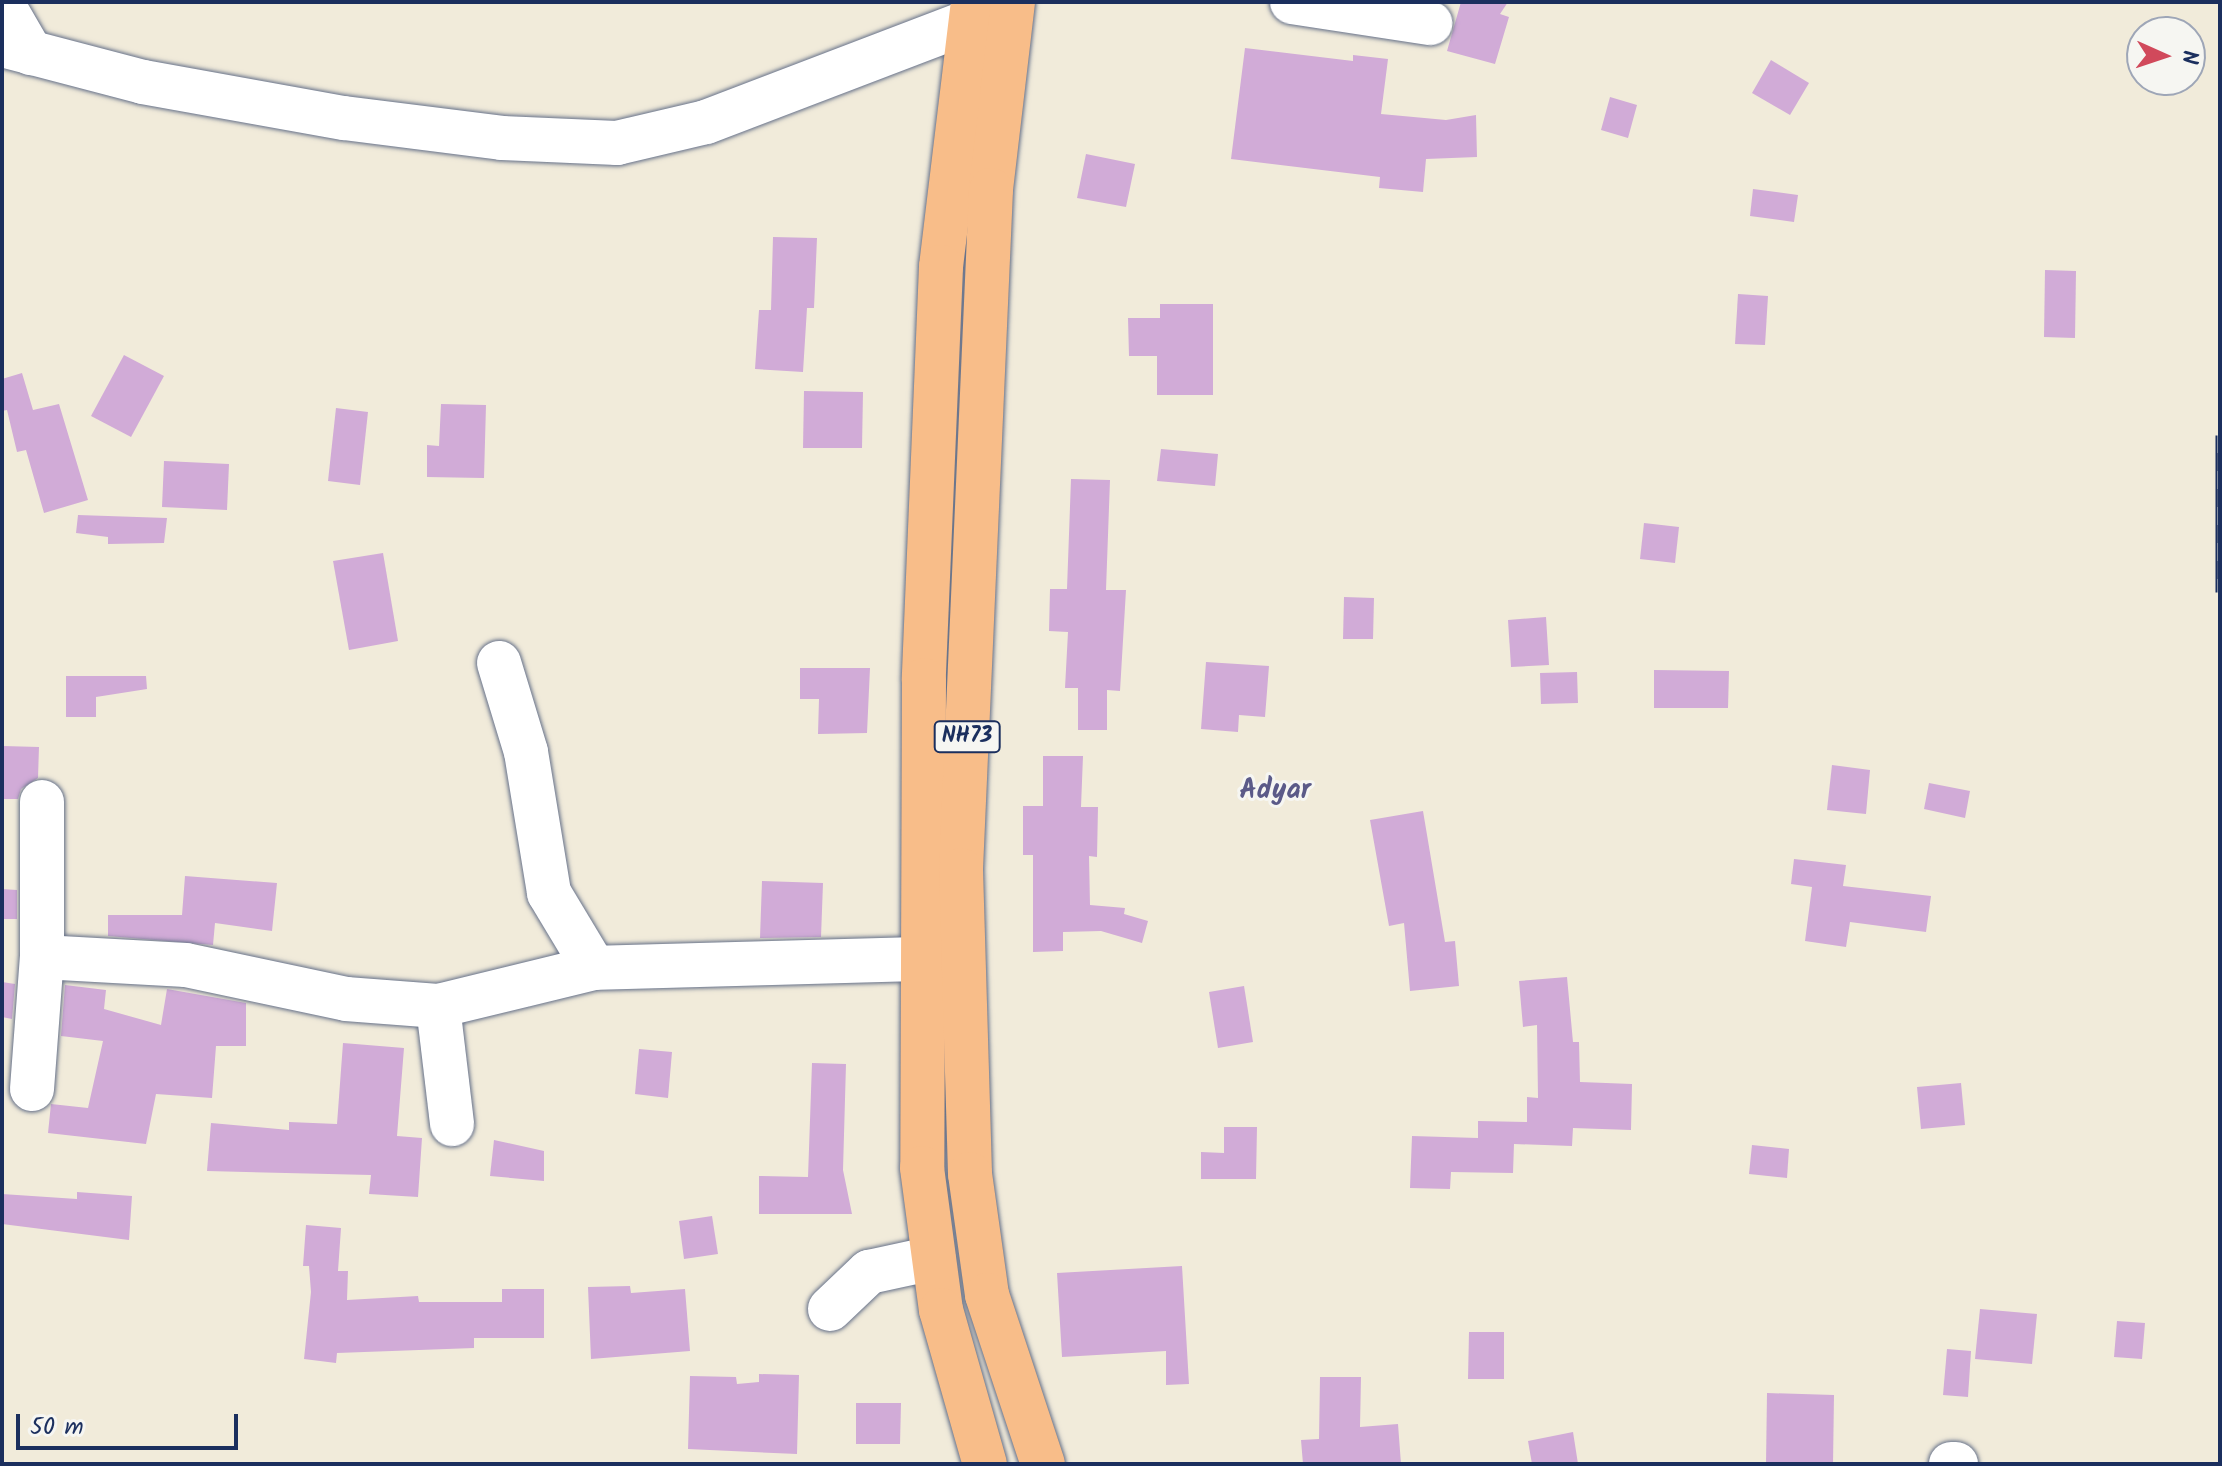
<!DOCTYPE html>
<style>
body{margin:0}
#map{position:relative;width:2222px;height:1466px;overflow:hidden;background:#f1ebda;font-family:Kalam,sans-serif}
div>[style]{position:absolute}
[style*='--x']{left:calc(var(--x)*1px);top:calc(var(--y)*1px);width:calc(var(--w)*1px);rotate:calc(var(--a)*1deg)}
.building>*{inset:0;background:#d1abd7}
.roads{filter:drop-shadow(0 0 2px #667189) drop-shadow(0 0 2px #667189)}
.minor>*{height:44px;margin:-22px;padding:0 22px;transform-origin:22px;border-radius:22px;background:#fff}
.highway>*{height:44px;margin:-22px;padding:0 22px;transform-origin:22px;border-radius:22px;background:#f8bd89}
.rail>*{height:9px;margin-top:-4.5px;transform-origin:0;background:repeating-linear-gradient(90deg,#f6f6f2 0 18px,#1b2f5e 0 36px);box-sizing:border-box;border-block:2px solid #1b2f5e}
span{translate:-50% -50%;white-space:nowrap;text-align:center;line-height:1.15;-webkit-text-stroke:6px #f6f6f2;paint-order:stroke}
.shield-label span{padding:2px 6px;background:#f6f6f2;border:2px solid;border-radius:6px;-webkit-text-stroke-width:0}
.shield-label{font-size:22px;color:#1b2f5e;font-weight:700}
.quarter-label{font-size:28px;color:#5b5a88;font-weight:700}
.frame{position:absolute;inset:0;border:4px solid #1b2f5e;pointer-events:none}
.north{position:absolute;left:2126px;top:16px;width:80px;height:80px;box-sizing:border-box;background:#f6f6f2;border:2px solid #9ea6b7;border-radius:50%;rotate:93deg;font-size:22px;font-weight:700;line-height:32px;text-align:center;color:#1b2f5e}
.north::after{content:'';display:block;margin:auto;width:28px;height:36px;background:#d1495b;clip-path:polygon(50% 0,100% 100%,50% 72%,0 100%)}
.scale{position:absolute;left:16px;top:1414px;width:222px;height:36px;box-sizing:border-box;border:4px solid #1b2f5e;border-top:0;padding-left:10px;font-size:24px;line-height:28px;white-space:nowrap;color:#1b2f5e;-webkit-text-stroke:6px #f6f6f2;paint-order:stroke}
</style>
<div id="map">
<div class="building">
<i style="clip-path:polygon(1461px 2px,1508px 2px,1500px 14px,1509px 17px,1495px 64px,1447px 51px)"></i>
<i style="clip-path:polygon(1245px 48px,1353px 61px,1353px 55px,1388px 59px,1381px 114px,1446px 120px,1476px 115px,1477px 157px,1426px 159px,1423px 192px,1379px 188px,1380px 177px,1231px 159px)"></i>
<i style="clip-path:polygon(1771px 60px,1809px 83px,1790px 115px,1752px 93px)"></i>
<i style="clip-path:polygon(1610px 97px,1637px 105px,1628px 138px,1601px 130px)"></i>
<i style="clip-path:polygon(1086px 154px,1135px 164px,1126px 207px,1077px 198px)"></i>
<i style="clip-path:polygon(1753px 189px,1798px 195px,1794px 222px,1750px 216px)"></i>
<i style="clip-path:polygon(773px 237px,817px 238px,814px 308px,807px 308px,803px 372px,755px 369px,759px 310px,771px 310px)"></i>
<i style="clip-path:polygon(2045px 270px,2076px 271px,2075px 338px,2044px 337px)"></i>
<i style="clip-path:polygon(1738px 294px,1768px 296px,1765px 345px,1735px 344px)"></i>
<i style="clip-path:polygon(1160px 304px,1213px 304px,1213px 395px,1157px 395px,1157px 356px,1129px 356px,1128px 318px,1160px 318px)"></i>
<i style="clip-path:polygon(124px 355px,164px 376px,131px 437px,91px 416px)"></i>
<i style="clip-path:polygon(22px 373px,33px 410px,59px 404px,88px 500px,44px 513px,26px 450px,17px 452px,7px 410px,2px 411px,2px 379px)"></i>
<i style="clip-path:polygon(804px 391px,863px 392px,862px 448px,803px 448px)"></i>
<i style="clip-path:polygon(441px 404px,486px 405px,484px 478px,427px 477px,427px 445px,439px 446px)"></i>
<i style="clip-path:polygon(336px 408px,368px 412px,360px 485px,328px 481px)"></i>
<i style="clip-path:polygon(1161px 449px,1218px 454px,1215px 486px,1157px 481px)"></i>
<i style="clip-path:polygon(164px 461px,229px 464px,227px 510px,162px 507px)"></i>
<i style="clip-path:polygon(1071px 479px,1110px 480px,1106px 590px,1126px 590px,1120px 691px,1107px 690px,1107px 730px,1078px 730px,1078px 688px,1065px 688px,1068px 632px,1049px 631px,1050px 589px,1067px 589px)"></i>
<i style="clip-path:polygon(78px 515px,167px 518px,164px 543px,108px 544px,108px 537px,76px 533px)"></i>
<i style="clip-path:polygon(1644px 523px,1679px 527px,1675px 563px,1640px 559px)"></i>
<i style="clip-path:polygon(383px 553px,398px 641px,349px 650px,333px 561px)"></i>
<i style="clip-path:polygon(1344px 597px,1374px 598px,1373px 639px,1343px 639px)"></i>
<i style="clip-path:polygon(1546px 617px,1549px 665px,1511px 667px,1508px 620px)"></i>
<i style="clip-path:polygon(1206px 662px,1269px 666px,1265px 717px,1239px 715px,1238px 732px,1201px 729px)"></i>
<i style="clip-path:polygon(800px 668px,870px 668px,867px 733px,818px 734px,819px 699px,800px 699px)"></i>
<i style="clip-path:polygon(1654px 670px,1729px 671px,1728px 708px,1654px 708px)"></i>
<i style="clip-path:polygon(1577px 672px,1578px 703px,1541px 704px,1540px 673px)"></i>
<i style="clip-path:polygon(66px 676px,146px 676px,147px 689px,96px 697px,96px 717px,66px 717px)"></i>
<i style="clip-path:polygon(3px 746px,39px 747px,38px 778px,21px 789px,18px 799px,2px 799px)"></i>
<i style="clip-path:polygon(1043px 756px,1083px 756px,1081px 807px,1098px 807px,1097px 857px,1089px 856px,1090px 905px,1125px 908px,1124px 914px,1148px 921px,1142px 943px,1101px 931px,1063px 932px,1063px 951px,1033px 952px,1033px 855px,1023px 855px,1023px 806px,1043px 806px)"></i>
<i style="clip-path:polygon(1832px 765px,1870px 770px,1866px 814px,1827px 810px)"></i>
<i style="clip-path:polygon(1929px 783px,1970px 791px,1965px 818px,1924px 809px)"></i>
<i style="clip-path:polygon(1423px 811px,1445px 942px,1455px 941px,1459px 986px,1410px 991px,1404px 923px,1389px 926px,1370px 820px)"></i>
<i style="clip-path:polygon(1794px 859px,1846px 865px,1843px 886px,1931px 896px,1926px 932px,1850px 922px,1846px 947px,1805px 941px,1812px 887px,1791px 884px)"></i>
<i style="clip-path:polygon(185px 876px,277px 883px,272px 931px,215px 923px,213px 945px,108px 936px,108px 915px,182px 915px)"></i>
<i style="clip-path:polygon(762px 881px,823px 883px,821px 937px,760px 938px)"></i>
<i style="clip-path:polygon(2px 889px,17px 890px,17px 919px,2px 919px)"></i>
<i style="clip-path:polygon(1567px 977px,1573px 1042px,1579px 1042px,1580px 1082px,1632px 1084px,1631px 1130px,1573px 1128px,1572px 1146px,1514px 1144px,1513px 1173px,1451px 1172px,1450px 1189px,1410px 1188px,1412px 1136px,1478px 1138px,1478px 1121px,1527px 1122px,1527px 1097px,1538px 1098px,1537px 1025px,1523px 1027px,1519px 981px)"></i>
<i style="clip-path:polygon(2px 982px,15px 984px,12px 1019px,2px 1017px)"></i>
<i style="clip-path:polygon(65px 985px,106px 990px,104px 1009px,161px 1025px,167px 989px,246px 1003px,246px 1046px,216px 1046px,212px 1098px,156px 1094px,146px 1144px,48px 1133px,51px 1104px,88px 1108px,103px 1041px,61px 1036px)"></i>
<i style="clip-path:polygon(1244px 986px,1253px 1042px,1218px 1048px,1209px 992px)"></i>
<i style="clip-path:polygon(343px 1043px,404px 1048px,397px 1136px,422px 1138px,418px 1197px,369px 1194px,371px 1175px,207px 1171px,211px 1123px,289px 1130px,289px 1122px,337px 1124px)"></i>
<i style="clip-path:polygon(639px 1049px,672px 1052px,668px 1098px,635px 1094px)"></i>
<i style="clip-path:polygon(812px 1063px,846px 1064px,843px 1170px,852px 1214px,759px 1214px,759px 1176px,808px 1177px)"></i>
<i style="clip-path:polygon(1961px 1083px,1965px 1125px,1921px 1129px,1917px 1087px)"></i>
<i style="clip-path:polygon(1224px 1127px,1257px 1127px,1256px 1179px,1201px 1179px,1201px 1152px,1224px 1153px)"></i>
<i style="clip-path:polygon(494px 1140px,544px 1151px,544px 1181px,490px 1176px)"></i>
<i style="clip-path:polygon(1752px 1145px,1789px 1149px,1787px 1178px,1749px 1174px)"></i>
<i style="clip-path:polygon(77px 1192px,132px 1196px,129px 1240px,2px 1224px,2px 1194px,77px 1199px)"></i>
<i style="clip-path:polygon(712px 1216px,718px 1254px,684px 1259px,679px 1221px)"></i>
<i style="clip-path:polygon(306px 1225px,341px 1228px,338px 1271px,348px 1271px,347px 1300px,418px 1296px,419px 1302px,502px 1302px,502px 1289px,544px 1289px,544px 1338px,474px 1338px,474px 1348px,337px 1353px,336px 1363px,304px 1359px,311px 1292px,309px 1266px,303px 1266px)"></i>
<i style="clip-path:polygon(1182px 1266px,1189px 1384px,1166px 1385px,1166px 1351px,1062px 1357px,1057px 1273px)"></i>
<i style="clip-path:polygon(630px 1286px,631px 1293px,685px 1289px,690px 1351px,591px 1359px,588px 1287px)"></i>
<i style="clip-path:polygon(1980px 1309px,2037px 1314px,2032px 1364px,1975px 1359px)"></i>
<i style="clip-path:polygon(2117px 1321px,2145px 1323px,2142px 1359px,2114px 1357px)"></i>
<i style="clip-path:polygon(1469px 1332px,1504px 1332px,1504px 1379px,1468px 1379px)"></i>
<i style="clip-path:polygon(1947px 1349px,1971px 1351px,1968px 1397px,1943px 1395px)"></i>
<i style="clip-path:polygon(759px 1374px,799px 1375px,797px 1454px,688px 1449px,690px 1376px,736px 1377px,737px 1384px,759px 1382px)"></i>
<i style="clip-path:polygon(1320px 1377px,1361px 1377px,1360px 1427px,1398px 1424px,1401px 1464px,1303px 1464px,1301px 1440px,1319px 1439px)"></i>
<i style="clip-path:polygon(1767px 1393px,1834px 1395px,1833px 1464px,1766px 1464px)"></i>
<i style="clip-path:polygon(856px 1403px,901px 1403px,900px 1444px,856px 1444px)"></i>
<i style="clip-path:polygon(1573px 1432px,1578px 1464px,1532px 1464px,1528px 1441px)"></i>
</div>
<div class="roads">
<div class="minor">
<i style="--x:1292;--y:2;--w:140;--a:8.7"></i>
<i style="--x:2;--y:3;--w:58;--a:59.9"></i>
<i style="--x:2;--y:45;--w:146;--a:14.7"></i>
<i style="--x:143;--y:82;--w:204;--a:10.2"></i>
<i style="--x:344;--y:118;--w:159;--a:7.2"></i>
<i style="--x:502;--y:138;--w:115;--a:2.5"></i>
<i style="--x:617;--y:143;--w:91;--a:-13.3"></i>
<i style="--x:706;--y:122;--w:284;--a:-20.9"></i>
<i style="--x:499;--y:663;--w:93;--a:73.1"></i>
<i style="--x:526;--y:752;--w:143;--a:80.7"></i>
<i style="--x:549;--y:893;--w:87;--a:59"></i>
<i style="--x:42;--y:957;--w:144;--a:3.2"></i>
<i style="--x:186;--y:965;--w:164;--a:12"></i>
<i style="--x:346;--y:999;--w:92;--a:4.4"></i>
<i style="--x:438;--y:1006;--w:161;--a:-13.7"></i>
<i style="--x:594;--y:968;--w:329;--a:-1.6"></i>
<i style="--x:438;--y:1006;--w:119;--a:83.2"></i>
<i style="--x:32;--y:1089;--w:132;--a:-85.7"></i>
<i style="--x:42;--y:957;--w:155;--a:-90"></i>
<i style="--x:830;--y:1309;--w:54;--a:-43.5"></i>
<i style="--x:869;--y:1272;--w:66;--a:-12.2"></i>
<i style="--x:1951;--y:1464;--w:5;--a:0"></i>
</div>
<div class="highway">
<i style="--x:973;--y:2;--w:267;--a:96.9"></i>
<i style="--x:941;--y:267;--w:413;--a:92.4"></i>
<i style="--x:924;--y:680;--w:488;--a:90.2"></i>
<i style="--x:922;--y:1168;--w:143;--a:82.4"></i>
<i style="--x:941;--y:1310;--w:160;--a:74.1"></i>
<i style="--x:1013;--y:2;--w:189;--a:96.7"></i>
<i style="--x:991;--y:190;--w:681;--a:92.53"></i>
<i style="--x:961;--y:870;--w:304;--a:88.3"></i>
<i style="--x:970;--y:1174;--w:122;--a:82"></i>
<i style="--x:987;--y:1295;--w:178;--a:71.7"></i>
</div>
</div>
<div class="rail">
<i style="--x:2220;--y:435;--w:157;--a:90"></i>
</div>
<div class="shield-label">
<span style="left:967px;top:737px">NH73</span>
</div>
<div class="quarter-label">
<span style="left:1275px;top:791px">Adyar</span>
</div>
<div class="frame"></div>
<div class="north">N</div>
<div class="scale">50 m</div>
</div>
